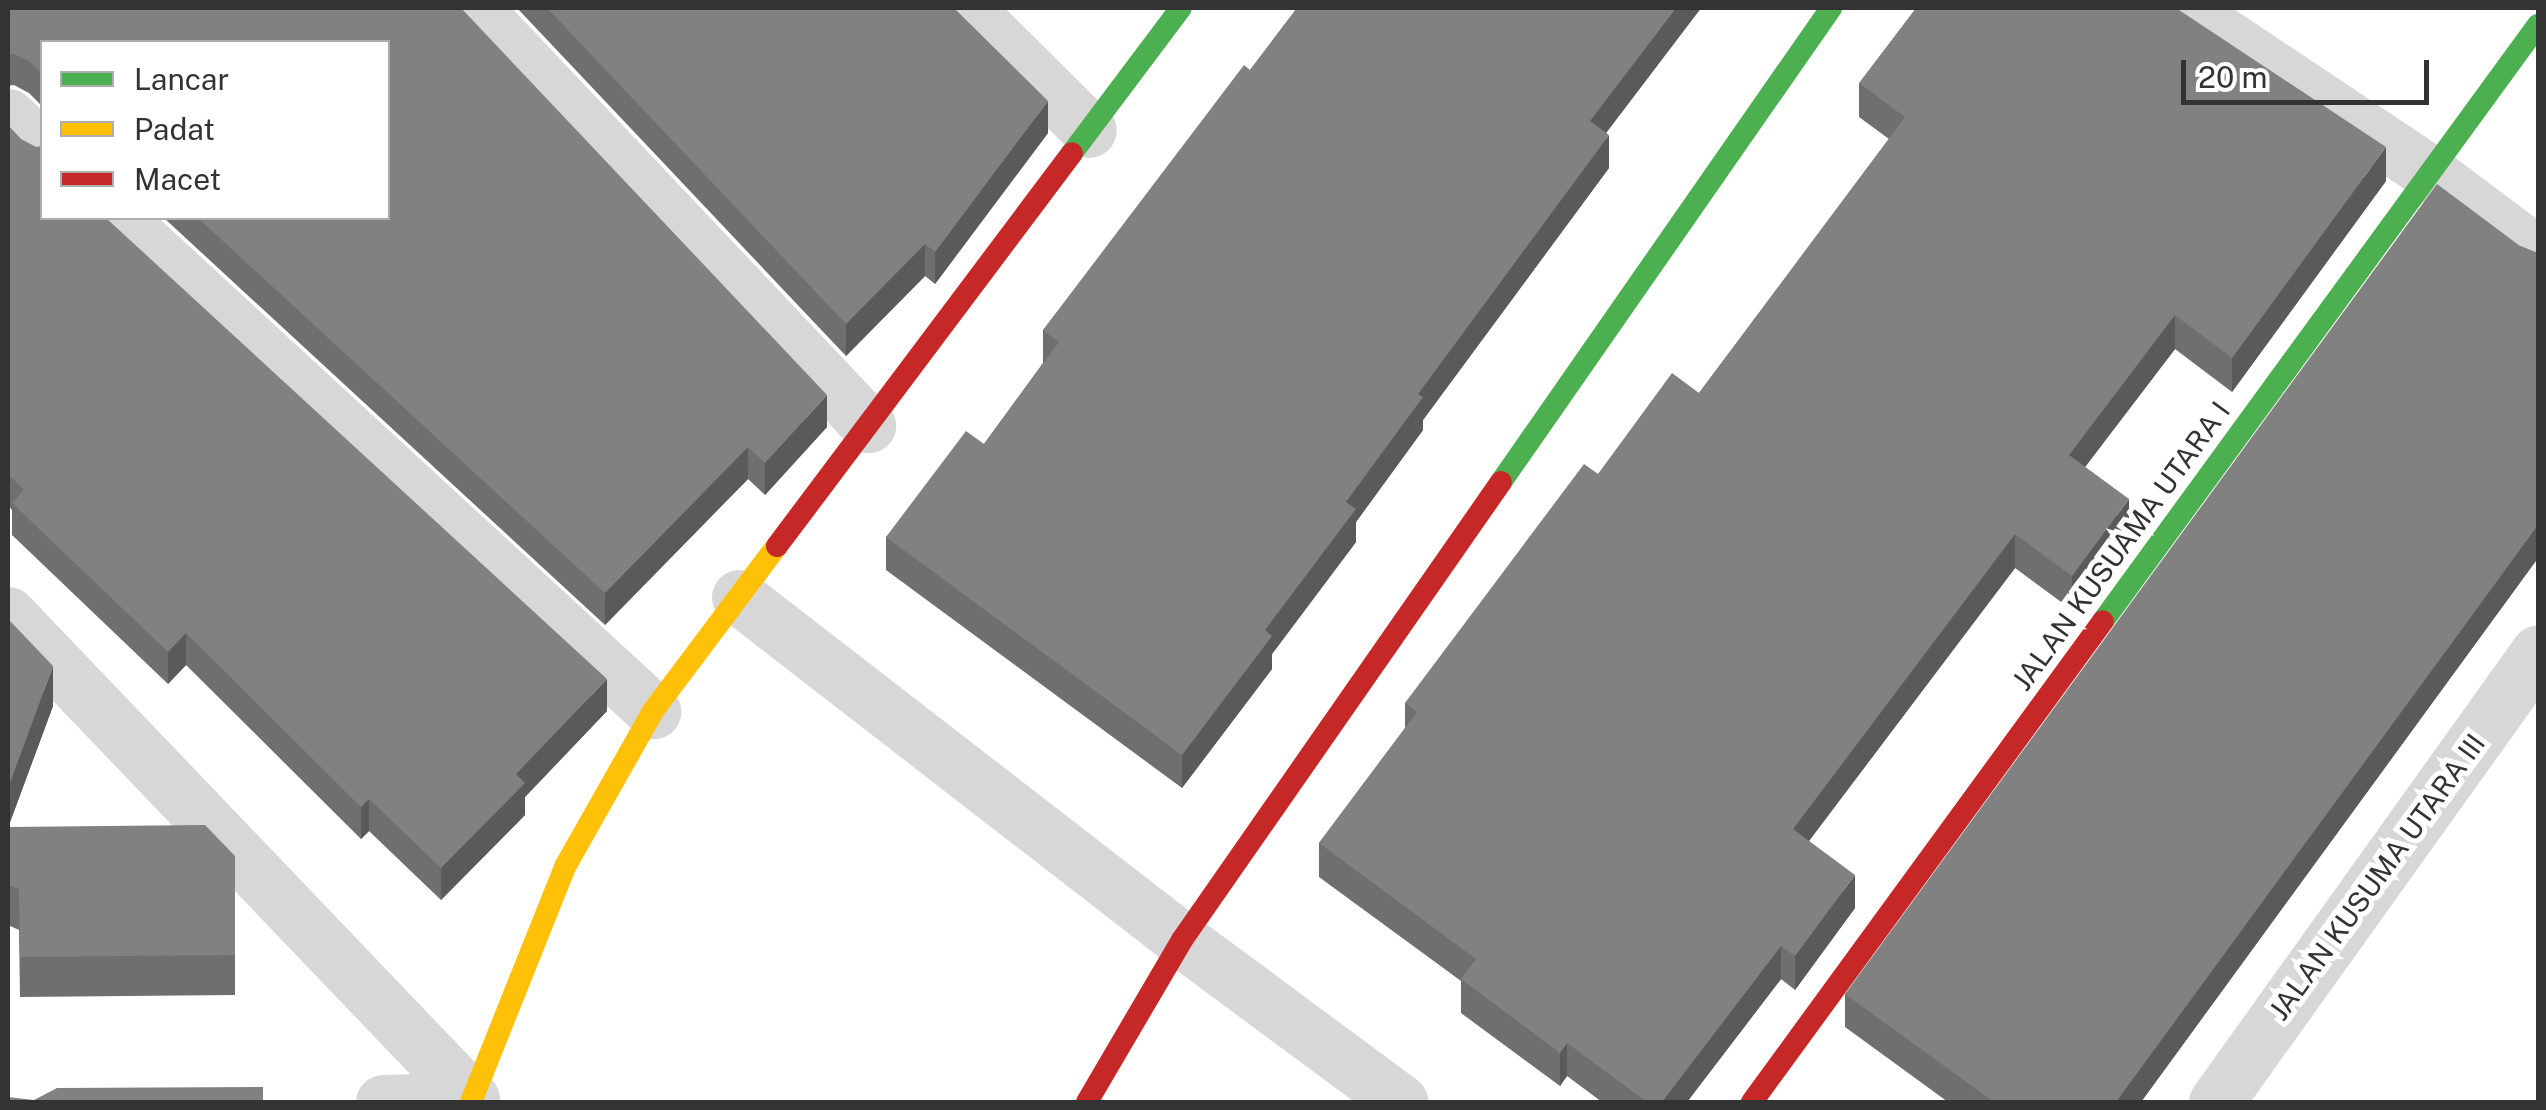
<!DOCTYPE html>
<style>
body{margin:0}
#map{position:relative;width:2546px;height:1110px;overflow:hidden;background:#fff;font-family:"Public Sans",sans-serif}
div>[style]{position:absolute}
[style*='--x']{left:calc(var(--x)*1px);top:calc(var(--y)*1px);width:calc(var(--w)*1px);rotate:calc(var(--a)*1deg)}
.street>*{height:55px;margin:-27.5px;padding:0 27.5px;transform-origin:27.5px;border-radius:27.5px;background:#d7d7d7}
.fast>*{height:22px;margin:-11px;padding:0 11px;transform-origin:11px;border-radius:11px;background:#4caf50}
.slow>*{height:22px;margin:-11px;padding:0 11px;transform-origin:11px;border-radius:11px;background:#ffc107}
.jam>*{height:22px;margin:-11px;padding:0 11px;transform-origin:11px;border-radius:11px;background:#c62828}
.wall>*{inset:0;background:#6f6f6f}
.shaded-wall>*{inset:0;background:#5a5a5a}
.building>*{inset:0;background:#818181}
span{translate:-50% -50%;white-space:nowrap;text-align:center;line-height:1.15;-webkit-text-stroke:10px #fff;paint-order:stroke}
.street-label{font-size:28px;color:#333}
.frame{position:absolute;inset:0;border:10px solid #333;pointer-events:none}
.legend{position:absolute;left:40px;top:40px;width:350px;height:180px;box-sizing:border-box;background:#fff;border:2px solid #adadad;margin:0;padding:12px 18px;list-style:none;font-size:30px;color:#333}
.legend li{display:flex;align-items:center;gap:20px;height:50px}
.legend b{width:50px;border:2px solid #adadad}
.scale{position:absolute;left:2181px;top:60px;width:248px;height:45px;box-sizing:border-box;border:5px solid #333;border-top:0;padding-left:12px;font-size:30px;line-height:35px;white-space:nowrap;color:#333;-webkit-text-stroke:8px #fff;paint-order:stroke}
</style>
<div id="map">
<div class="street">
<i style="--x:474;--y:8;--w:574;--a:46.62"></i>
<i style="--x:966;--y:8;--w:173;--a:44.8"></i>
<i style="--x:2183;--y:8;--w:297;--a:33.7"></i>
<i style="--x:2430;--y:173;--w:135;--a:36.9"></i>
<i style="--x:8;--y:116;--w:47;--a:43.3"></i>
<i style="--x:118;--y:218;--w:728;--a:42.66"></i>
<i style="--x:739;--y:597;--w:560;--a:37.75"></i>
<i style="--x:1182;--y:940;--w:272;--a:36.5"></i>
<i style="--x:8;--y:614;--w:671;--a:46.27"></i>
<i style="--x:383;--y:1102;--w:89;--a:-1.9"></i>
<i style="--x:2216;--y:1102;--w:553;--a:-54.41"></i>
</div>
<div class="fast">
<i style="--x:1072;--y:153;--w:181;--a:-53.1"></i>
<i style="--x:1501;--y:482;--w:578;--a:-55.15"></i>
<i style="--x:2103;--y:621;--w:738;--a:-53.88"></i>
</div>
<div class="slow">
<i style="--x:471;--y:1102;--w:255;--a:-68.2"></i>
<i style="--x:566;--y:865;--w:177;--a:-60.5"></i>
<i style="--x:653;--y:711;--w:206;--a:-53.1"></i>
</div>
<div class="jam">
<i style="--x:777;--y:546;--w:491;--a:-53.1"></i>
<i style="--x:1087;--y:1102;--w:188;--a:-59.6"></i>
<i style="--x:1182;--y:940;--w:558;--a:-55.14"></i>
<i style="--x:1752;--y:1102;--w:595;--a:-53.88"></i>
</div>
<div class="wall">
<i style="clip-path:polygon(8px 8px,827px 427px,765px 495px,748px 479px,605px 625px,164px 218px,388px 218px,42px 42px,42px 106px,29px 93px,14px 85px,8px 86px)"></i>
<i style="clip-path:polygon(517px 8px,954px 8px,1048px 133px,935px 284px,925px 276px,846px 356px)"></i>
<i style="clip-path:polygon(1297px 8px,1701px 8px,1606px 133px,1609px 168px,1423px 420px,1423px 430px,1356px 522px,1356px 542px,1272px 654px,1272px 669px,1182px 788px,886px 570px,886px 537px,984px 444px,1043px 363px,1043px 330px,1250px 70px)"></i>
<i style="clip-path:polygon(1859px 83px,2386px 181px,2232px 392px,2175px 349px,2085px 467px,2129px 533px,2072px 610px,2015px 568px,1809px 841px,1855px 908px,1795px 990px,1781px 979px,1687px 1102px,1602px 1102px,1567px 1076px,1560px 1086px,1461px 1013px,1461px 981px,1319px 877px,1319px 843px,1405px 728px,1405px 703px,1598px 474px,1699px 393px,1889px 139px,1859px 117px)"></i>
<i style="clip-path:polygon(8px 125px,42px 218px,607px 711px,525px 797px,525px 815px,441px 900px,369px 831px,361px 839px,186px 665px,168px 684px,12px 535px,12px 510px,8px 505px)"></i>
<i style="clip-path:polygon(2520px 246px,2535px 252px,2538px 558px,2141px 1102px,1948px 1102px,1845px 1027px,1845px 994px)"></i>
<i style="clip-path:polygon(8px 621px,53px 706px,8px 827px,235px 856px,235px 995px,20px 997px,19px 930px,8px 925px)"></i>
</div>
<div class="shaded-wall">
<i style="clip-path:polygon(1676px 8px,1701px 8px,1590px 154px,1590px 121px)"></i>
<i style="clip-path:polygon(1048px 101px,1048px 133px,935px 284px,935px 252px)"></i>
<i style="clip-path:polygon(1609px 135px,1609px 168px,1423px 420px,1423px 430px,1356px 522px,1356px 542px,1272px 654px,1272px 669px,1182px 788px,1182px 755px,1265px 630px,1346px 502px,1418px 394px)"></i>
<i style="clip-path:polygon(2386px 147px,2386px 181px,2232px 392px,2232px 358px)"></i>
<i style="clip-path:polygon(925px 244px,925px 276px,846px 356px,846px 324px)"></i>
<i style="clip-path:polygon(2175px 315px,2175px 349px,2069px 488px,2069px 455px)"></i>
<i style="clip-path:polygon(827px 395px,827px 427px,765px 495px,765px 463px)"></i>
<i style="clip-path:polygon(748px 447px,748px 479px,605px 625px,605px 593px)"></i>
<i style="clip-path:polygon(2129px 499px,2129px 533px,2072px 610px,2072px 576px)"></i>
<i style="clip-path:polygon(2538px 525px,2538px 558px,2141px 1102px,2116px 1102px)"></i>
<i style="clip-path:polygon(2015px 534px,2015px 568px,1793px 862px,1793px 829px)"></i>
<i style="clip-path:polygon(186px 633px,186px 665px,168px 684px,168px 652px)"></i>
<i style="clip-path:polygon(53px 666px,53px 706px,8px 828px,8px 788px)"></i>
<i style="clip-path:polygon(607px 679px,607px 711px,525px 797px,525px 815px,441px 900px,441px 868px,516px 774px)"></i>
<i style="clip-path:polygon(369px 799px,369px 831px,361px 839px,361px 807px)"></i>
<i style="clip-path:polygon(1855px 875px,1855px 908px,1795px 990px,1795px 956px)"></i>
<i style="clip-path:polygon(1781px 946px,1781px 979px,1687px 1102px,1662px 1102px)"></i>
<i style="clip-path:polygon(1567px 1043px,1567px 1076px,1560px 1086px,1560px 1053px)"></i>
</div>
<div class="building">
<i style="clip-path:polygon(8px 8px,461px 8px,827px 395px,765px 463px,748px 447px,605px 593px,198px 218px,388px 218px,388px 42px,42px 42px,42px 74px,29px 61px,14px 54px,8px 54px)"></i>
<i style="clip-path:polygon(547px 8px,954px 8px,1048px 101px,935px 252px,925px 244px,846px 324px)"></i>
<i style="clip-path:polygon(1297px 8px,1676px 8px,1590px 121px,1609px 135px,1418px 394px,1423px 397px,1346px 502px,1356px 509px,1265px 630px,1272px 636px,1182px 755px,886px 537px,966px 431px,984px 444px,1059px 342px,1043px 330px,1244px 65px,1250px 70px)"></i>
<i style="clip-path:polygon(1916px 8px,2176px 8px,2386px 147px,2232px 358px,2175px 315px,2069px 455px,2129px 499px,2072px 576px,2015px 534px,1793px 829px,1855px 875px,1795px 956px,1781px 946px,1662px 1102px,1647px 1102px,1567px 1043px,1560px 1053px,1461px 979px,1476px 959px,1319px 843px,1417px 712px,1405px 703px,1584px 464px,1598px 474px,1672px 373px,1699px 393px,1905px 117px,1859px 83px)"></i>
<i style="clip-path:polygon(8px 125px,21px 139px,36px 147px,42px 146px,42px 218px,106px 218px,607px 679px,516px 774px,525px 783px,441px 868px,369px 799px,361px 807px,186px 633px,168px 652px,12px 503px,24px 490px,8px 474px)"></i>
<i style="clip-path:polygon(2437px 184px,2520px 246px,2535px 252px,2538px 251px,2538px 525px,2116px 1102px,1994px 1102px,1845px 994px)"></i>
<i style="clip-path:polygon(8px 621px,11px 622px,53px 666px,8px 788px)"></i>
<i style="clip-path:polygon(205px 825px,235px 856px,235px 955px,20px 957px,19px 889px,8px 885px,8px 827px)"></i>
<i style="clip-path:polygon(263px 1087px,263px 1102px,8px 1102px,8px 1097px,34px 1100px,57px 1088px)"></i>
</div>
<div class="street-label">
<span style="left:2121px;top:546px;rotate:-54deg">JALAN KUSUAMA UTARA I</span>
<span style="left:2377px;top:877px;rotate:-54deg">JALAN KUSUMA UTARA III</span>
</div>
<div class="frame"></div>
<ul class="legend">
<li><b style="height:12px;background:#4caf50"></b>Lancar</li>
<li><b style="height:12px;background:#ffc107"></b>Padat</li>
<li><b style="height:12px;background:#c62828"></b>Macet</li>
</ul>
<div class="scale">20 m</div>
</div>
